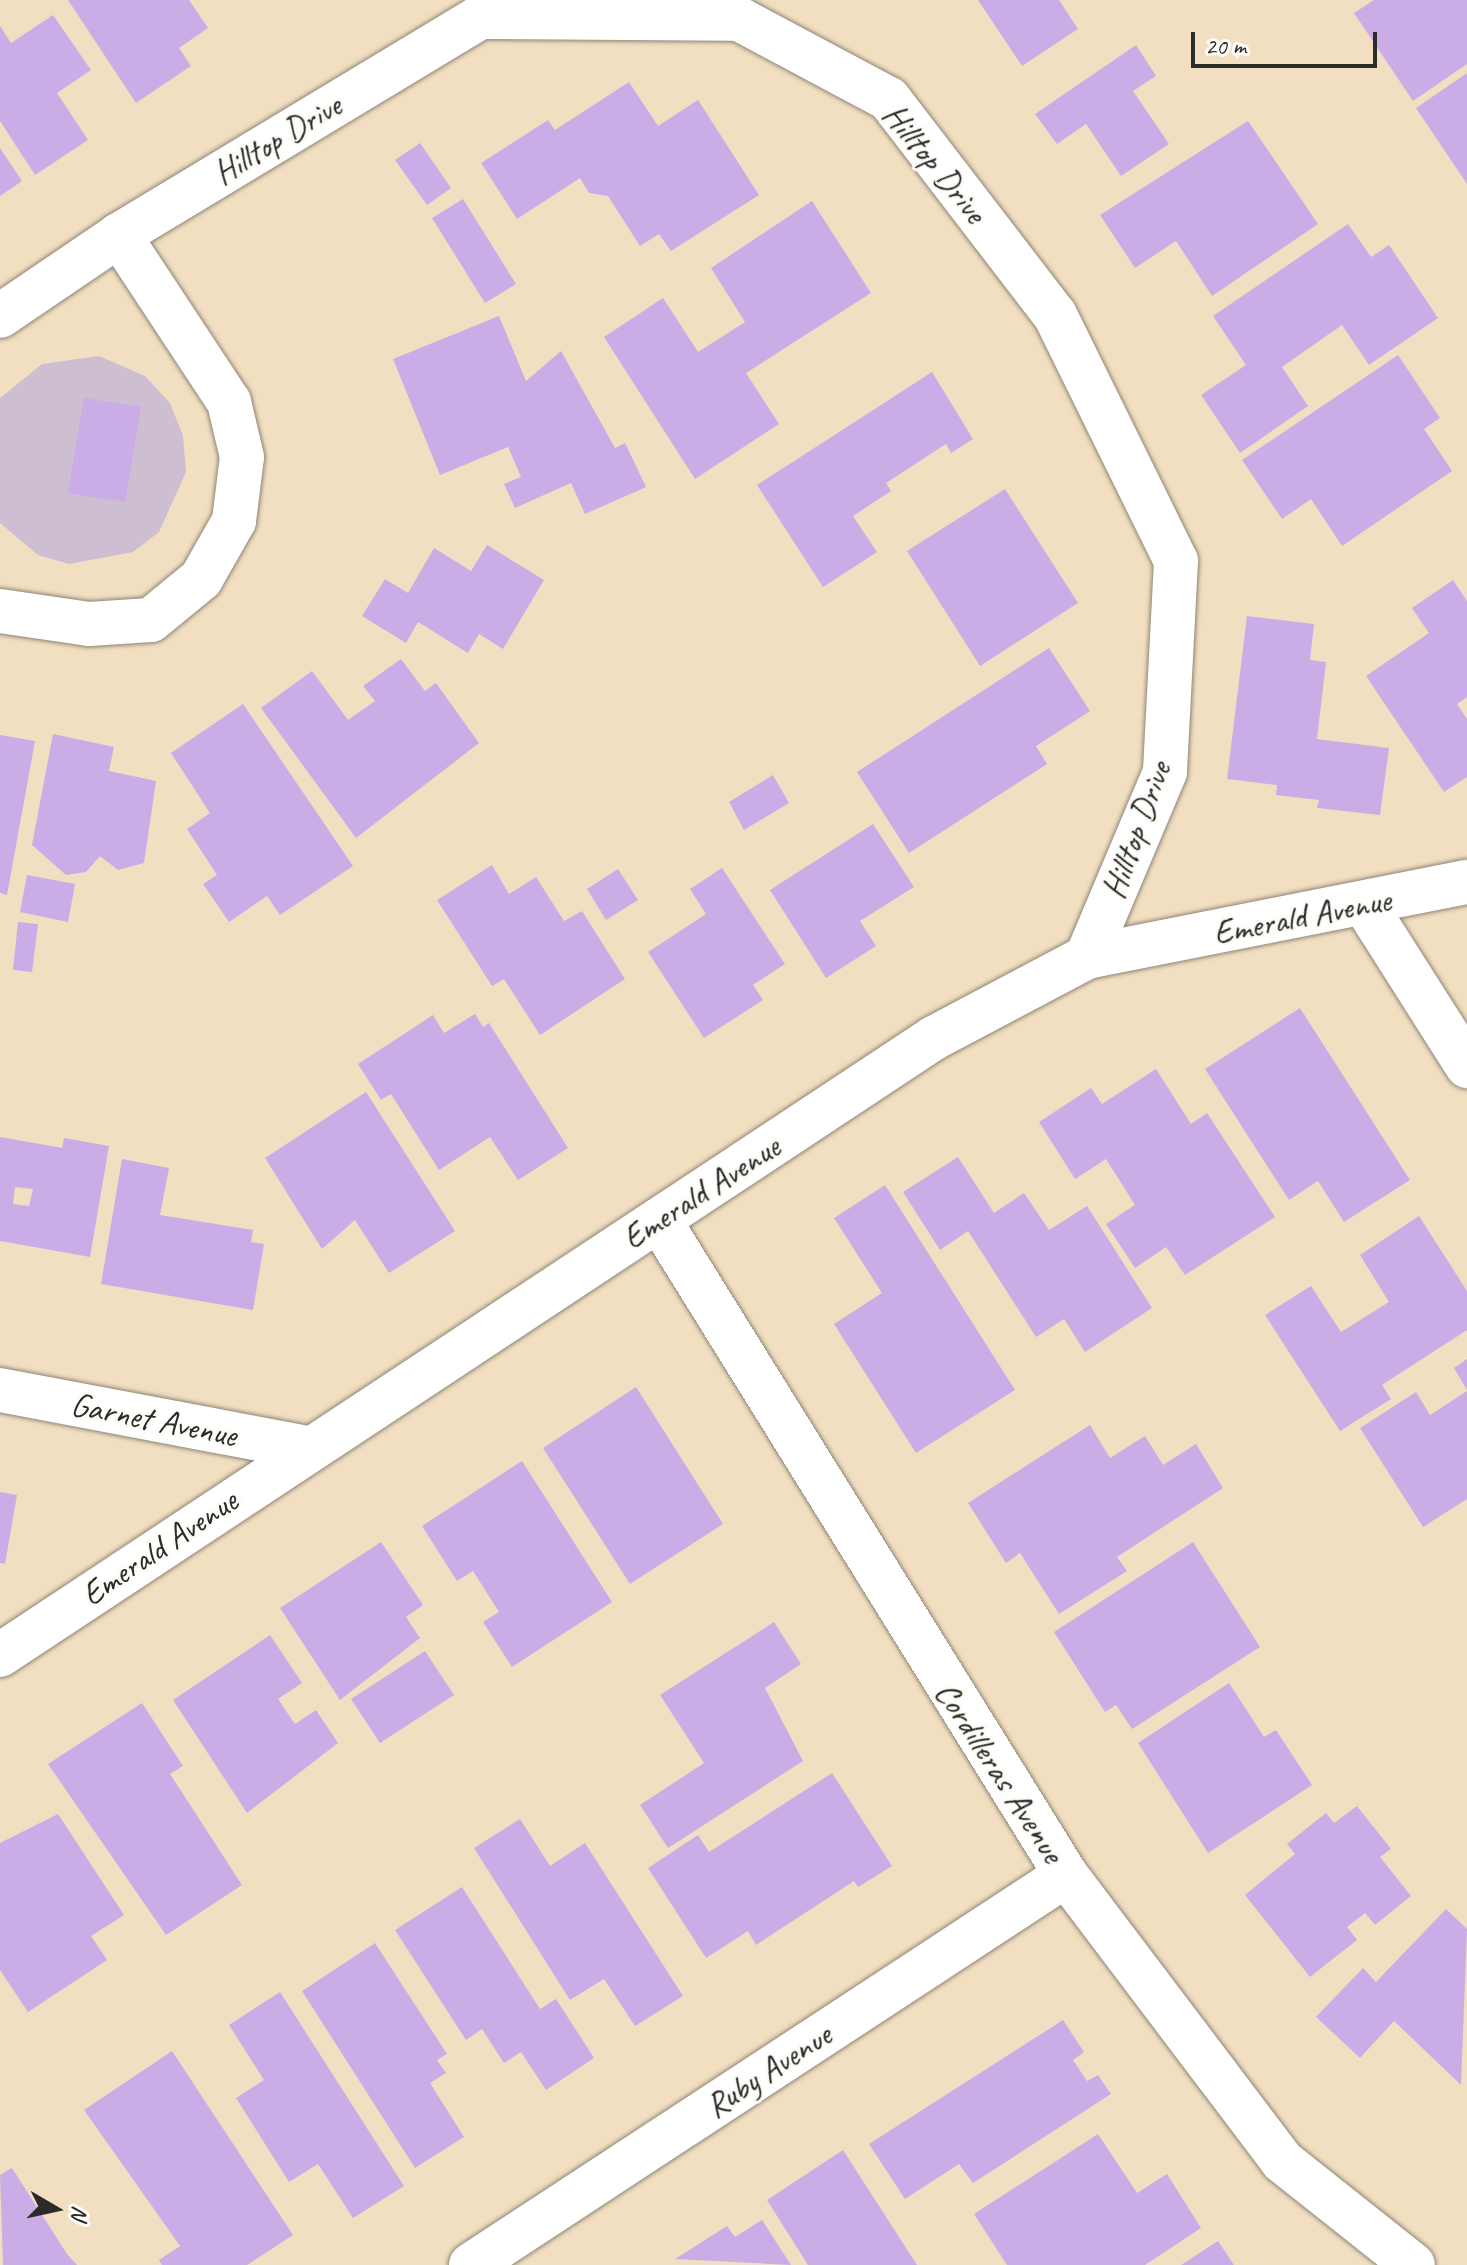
<!DOCTYPE html>
<style>
body{margin:0}
#map{position:relative;width:1467px;height:2265px;overflow:hidden;background:#f2dfc1;font-family:Caveat,sans-serif}
div>[style]{position:absolute}
[style*='--x']{left:calc(var(--x)*1px);top:calc(var(--y)*1px);width:calc(var(--w)*1px);rotate:calc(var(--a)*1deg)}
.industrial>*{inset:0;background:#cebed1}
.building>*{inset:0;background:#caade6}
.roads{filter:drop-shadow(0 0 2px #8e8576) drop-shadow(0 0 2px #8e8576)}
.minor>*{height:44px;margin:-22px;padding:0 22px;transform-origin:22px;border-radius:22px;background:#fff}
span{translate:-50% -50%;white-space:nowrap;text-align:center;line-height:1.15;-webkit-text-stroke:6px #fdfcf7;paint-order:stroke}
.street-label{font-size:34px;color:#2b2b2b}
.north{position:absolute;left:16px;top:2169px;width:80px;height:80px;-webkit-text-stroke:6px #fdfcf7;paint-order:stroke;rotate:99deg;font-size:22px;font-weight:700;line-height:32px;text-align:center;color:#2b2b2b}
.north::after{content:'';display:block;margin:auto;width:28px;height:36px;background:#2b2b2b;clip-path:polygon(50% 0,100% 100%,50% 72%,0 100%)}
.scale{position:absolute;left:1191px;top:32px;width:186px;height:36px;box-sizing:border-box;border:4px solid #2b2b2b;border-top:0;padding-left:10px;font-size:24px;line-height:28px;white-space:nowrap;color:#2b2b2b;-webkit-text-stroke:6px #fdfcf7;paint-order:stroke}
</style>
<div id="map">
<div class="industrial">
<i style="clip-path:polygon(99px 356px,145px 376px,170px 403px,183px 436px,186px 472px,159px 532px,133px 552px,69px 564px,38px 555px,0 523px,0 398px,42px 364px)"></i>
</div>
<div class="building">
<i style="clip-path:polygon(68px 0,189px 0,208px 28px,179px 48px,191px 66px,136px 103px)"></i>
<i style="clip-path:polygon(978px 0,1059px 0,1078px 29px,1022px 66px)"></i>
<i style="clip-path:polygon(1374px 0,1467px 0,1467px 64px,1413px 101px,1354px 13px)"></i>
<i style="clip-path:polygon(53px 15px,91px 70px,57px 93px,88px 140px,35px 175px,0 121px,0 26px,11px 43px)"></i>
<i style="clip-path:polygon(1136px 45px,1156px 76px,1133px 91px,1169px 144px,1121px 176px,1086px 124px,1057px 144px,1035px 114px)"></i>
<i style="clip-path:polygon(1467px 73px,1467px 184px,1416px 108px)"></i>
<i style="clip-path:polygon(629px 82px,658px 126px,698px 100px,759px 195px,671px 251px,659px 234px,640px 246px,608px 196px,589px 193px,580px 178px,517px 219px,481px 163px,548px 120px,555px 130px)"></i>
<i style="clip-path:polygon(1248px 121px,1318px 224px,1212px 296px,1176px 241px,1135px 268px,1100px 215px)"></i>
<i style="clip-path:polygon(420px 143px,451px 188px,427px 205px,395px 160px)"></i>
<i style="clip-path:polygon(0 148px,22px 181px,0 196px)"></i>
<i style="clip-path:polygon(463px 199px,516px 284px,485px 303px,432px 218px)"></i>
<i style="clip-path:polygon(812px 201px,871px 293px,746px 373px,779px 424px,695px 479px,604px 337px,663px 298px,698px 352px,745px 322px,711px 268px)"></i>
<i style="clip-path:polygon(1348px 224px,1371px 257px,1389px 245px,1438px 318px,1369px 365px,1342px 325px,1282px 367px,1308px 406px,1240px 453px,1201px 395px,1246px 365px,1213px 316px)"></i>
<i style="clip-path:polygon(499px 316px,526px 381px,561px 351px,615px 448px,625px 443px,646px 487px,585px 514px,571px 483px,515px 508px,504px 484px,521px 477px,508px 447px,440px 475px,393px 359px)"></i>
<i style="clip-path:polygon(1398px 355px,1440px 418px,1424px 429px,1452px 471px,1342px 546px,1311px 499px,1282px 519px,1242px 460px)"></i>
<i style="clip-path:polygon(932px 372px,973px 439px,951px 453px,946px 444px,886px 483px,891px 491px,853px 516px,877px 552px,823px 587px,757px 485px)"></i>
<i style="clip-path:polygon(84px 398px,141px 407px,125px 502px,68px 493px)"></i>
<i style="clip-path:polygon(1005px 489px,1078px 603px,980px 666px,907px 551px)"></i>
<i style="clip-path:polygon(487px 545px,544px 580px,503px 649px,479px 634px,468px 653px,418px 622px,406px 643px,362px 616px,385px 579px,408px 593px,434px 548px,471px 571px)"></i>
<i style="clip-path:polygon(1453px 580px,1467px 601px,1467px 697px,1457px 704px,1467px 719px,1467px 777px,1444px 792px,1366px 676px,1429px 633px,1412px 608px)"></i>
<i style="clip-path:polygon(1247px 616px,1314px 624px,1310px 660px,1326px 662px,1317px 739px,1389px 748px,1380px 815px,1317px 808px,1319px 800px,1276px 795px,1277px 785px,1227px 779px)"></i>
<i style="clip-path:polygon(1049px 648px,1090px 711px,1036px 746px,1047px 764px,909px 853px,857px 772px)"></i>
<i style="clip-path:polygon(401px 659px,425px 691px,436px 683px,479px 743px,356px 838px,261px 708px,312px 671px,348px 720px,375px 701px,363px 686px)"></i>
<i style="clip-path:polygon(243px 704px,353px 866px,280px 915px,267px 896px,229px 922px,203px 884px,217px 875px,187px 829px,210px 813px,171px 753px)"></i>
<i style="clip-path:polygon(53px 734px,114px 747px,109px 771px,156px 781px,144px 863px,118px 870px,100px 856px,86px 872px,66px 875px,32px 845px)"></i>
<i style="clip-path:polygon(0 735px,35px 741px,7px 895px,0 893px)"></i>
<i style="clip-path:polygon(773px 775px,789px 803px,744px 830px,729px 802px)"></i>
<i style="clip-path:polygon(873px 824px,914px 887px,860px 921px,876px 946px,826px 978px,770px 890px)"></i>
<i style="clip-path:polygon(492px 865px,509px 894px,536px 877px,564px 921px,582px 911px,625px 979px,540px 1035px,504px 979px,492px 986px,437px 900px)"></i>
<i style="clip-path:polygon(722px 868px,785px 964px,753px 985px,763px 1000px,704px 1038px,648px 952px,706px 914px,690px 889px)"></i>
<i style="clip-path:polygon(618px 869px,638px 900px,606px 920px,587px 889px)"></i>
<i style="clip-path:polygon(27px 875px,75px 884px,68px 922px,20px 912px)"></i>
<i style="clip-path:polygon(18px 922px,38px 924px,32px 972px,13px 970px)"></i>
<i style="clip-path:polygon(1300px 1008px,1410px 1180px,1344px 1222px,1318px 1181px,1289px 1200px,1205px 1069px)"></i>
<i style="clip-path:polygon(475px 1014px,483px 1027px,489px 1023px,568px 1148px,518px 1180px,490px 1137px,439px 1170px,391px 1094px,381px 1100px,358px 1064px,433px 1015px,444px 1033px)"></i>
<i style="clip-path:polygon(1156px 1069px,1191px 1124px,1207px 1113px,1275px 1217px,1185px 1275px,1166px 1247px,1135px 1268px,1106px 1224px,1135px 1205px,1106px 1159px,1075px 1179px,1039px 1122px,1091px 1088px,1102px 1104px)"></i>
<i style="clip-path:polygon(366px 1092px,455px 1231px,389px 1273px,355px 1220px,322px 1249px,265px 1158px)"></i>
<i style="clip-path:polygon(evenodd,0 1137px,62px 1148px,64px 1138px,109px 1146px,90px 1257px,0 1241px,0 1137px,15px 1187px,33px 1189px,29px 1206px,13px 1204px,15px 1187px)"></i>
<i style="clip-path:polygon(958px 1157px,994px 1213px,1024px 1193px,1049px 1230px,1087px 1206px,1152px 1308px,1085px 1352px,1064px 1319px,1036px 1337px,968px 1231px,940px 1250px,903px 1192px)"></i>
<i style="clip-path:polygon(122px 1159px,169px 1168px,160px 1215px,253px 1230px,251px 1242px,264px 1244px,253px 1310px,101px 1284px)"></i>
<i style="clip-path:polygon(885px 1185px,1015px 1390px,916px 1453px,834px 1324px,882px 1293px,834px 1218px)"></i>
<i style="clip-path:polygon(1419px 1216px,1467px 1291px,1467px 1330px,1382px 1385px,1391px 1399px,1340px 1431px,1265px 1315px,1311px 1286px,1341px 1332px,1389px 1302px,1360px 1255px)"></i>
<i style="clip-path:polygon(1467px 1359px,1467px 1390px,1454px 1368px)"></i>
<i style="clip-path:polygon(636px 1387px,723px 1524px,630px 1584px,543px 1448px)"></i>
<i style="clip-path:polygon(1467px 1391px,1467px 1499px,1423px 1527px,1360px 1428px,1416px 1392px,1430px 1415px)"></i>
<i style="clip-path:polygon(1090px 1425px,1110px 1458px,1145px 1436px,1163px 1465px,1196px 1444px,1223px 1488px,1117px 1557px,1127px 1571px,1059px 1614px,1020px 1553px,1006px 1563px,968px 1503px)"></i>
<i style="clip-path:polygon(522px 1461px,612px 1602px,512px 1667px,483px 1622px,499px 1612px,473px 1571px,457px 1581px,422px 1526px)"></i>
<i style="clip-path:polygon(0 1492px,17px 1495px,5px 1564px,0 1563px)"></i>
<i style="clip-path:polygon(381px 1542px,423px 1605px,406px 1617px,420px 1638px,340px 1700px,280px 1608px)"></i>
<i style="clip-path:polygon(1193px 1542px,1260px 1647px,1132px 1729px,1116px 1705px,1105px 1712px,1054px 1632px)"></i>
<i style="clip-path:polygon(774px 1622px,801px 1664px,765px 1688px,803px 1761px,668px 1848px,640px 1805px,704px 1763px,660px 1695px)"></i>
<i style="clip-path:polygon(270px 1635px,302px 1683px,278px 1699px,295px 1724px,316px 1710px,338px 1743px,247px 1813px,173px 1700px)"></i>
<i style="clip-path:polygon(425px 1651px,454px 1695px,380px 1743px,351px 1699px)"></i>
<i style="clip-path:polygon(1229px 1683px,1264px 1737px,1276px 1730px,1312px 1785px,1208px 1853px,1138px 1743px)"></i>
<i style="clip-path:polygon(142px 1703px,183px 1766px,170px 1774px,242px 1885px,166px 1935px,48px 1764px)"></i>
<i style="clip-path:polygon(832px 1773px,892px 1866px,858px 1887px,854px 1881px,756px 1945px,748px 1931px,706px 1958px,648px 1868px,698px 1835px,709px 1852px)"></i>
<i style="clip-path:polygon(1357px 1806px,1391px 1849px,1380px 1857px,1411px 1896px,1375px 1925px,1365px 1913px,1347px 1927px,1357px 1940px,1310px 1977px,1245px 1895px,1295px 1854px,1287px 1844px,1326px 1813px,1334px 1823px)"></i>
<i style="clip-path:polygon(58px 1814px,124px 1915px,91px 1936px,107px 1960px,28px 2012px,0 1970px,0 1843px)"></i>
<i style="clip-path:polygon(520px 1819px,550px 1866px,585px 1843px,683px 1996px,635px 2026px,604px 1979px,570px 2000px,474px 1848px)"></i>
<i style="clip-path:polygon(462px 1887px,540px 2009px,556px 1999px,594px 2058px,546px 2090px,521px 2052px,504px 2063px,482px 2029px,466px 2040px,395px 1930px)"></i>
<i style="clip-path:polygon(1446px 1909px,1467px 1929px,1461px 2085px,1394px 2021px,1360px 2058px,1316px 2017px,1363px 1968px,1376px 1982px)"></i>
<i style="clip-path:polygon(375px 1943px,447px 2054px,437px 2060px,446px 2073px,430px 2083px,464px 2137px,415px 2168px,302px 1991px)"></i>
<i style="clip-path:polygon(280px 1992px,404px 2186px,353px 2218px,318px 2164px,289px 2182px,236px 2098px,264px 2080px,229px 2025px)"></i>
<i style="clip-path:polygon(1063px 2020px,1084px 2052px,1073px 2060px,1087px 2081px,1098px 2075px,1111px 2094px,973px 2183px,959px 2164px,905px 2199px,869px 2144px)"></i>
<i style="clip-path:polygon(172px 2051px,293px 2235px,247px 2265px,162px 2265px,159px 2260px,180px 2246px,84px 2110px)"></i>
<i style="clip-path:polygon(1098px 2134px,1137px 2193px,1167px 2174px,1201px 2228px,1145px 2265px,1007px 2265px,974px 2214px)"></i>
<i style="clip-path:polygon(843px 2150px,917px 2265px,808px 2265px,767px 2200px)"></i>
<i style="clip-path:polygon(12px 2168px,67px 2254px,77px 2265px,3px 2265px,0 2175px)"></i>
<i style="clip-path:polygon(762px 2220px,791px 2265px,675px 2259px,727px 2226px,735px 2237px)"></i>
<i style="clip-path:polygon(1218px 2241px,1234px 2265px,1181px 2265px)"></i>
</div>
<div class="roads">
<div class="minor">
<i style="--x:0;--y:316;--w:144;--a:-34.2"></i>
<i style="--x:119;--y:235;--w:422;--a:-31.1"></i>
<i style="--x:480;--y:17;--w:259;--a:0.4"></i>
<i style="--x:739;--y:19;--w:170;--a:28.1"></i>
<i style="--x:889;--y:99;--w:272;--a:52.5"></i>
<i style="--x:1055;--y:315;--w:274;--a:63.8"></i>
<i style="--x:1176;--y:561;--w:211;--a:93"></i>
<i style="--x:1165;--y:772;--w:201;--a:112.9"></i>
<i style="--x:0;--y:611;--w:90;--a:8.3"></i>
<i style="--x:89;--y:624;--w:62;--a:-3.7"></i>
<i style="--x:151;--y:620;--w:65;--a:-39.4"></i>
<i style="--x:201;--y:579;--w:67;--a:-60.4"></i>
<i style="--x:234;--y:521;--w:64;--a:-82.9"></i>
<i style="--x:242;--y:457;--w:57;--a:-103.3"></i>
<i style="--x:229;--y:402;--w:200;--a:-123.4"></i>
<i style="--x:1365;--y:905;--w:191;--a:57.6"></i>
<i style="--x:659;--y:1220;--w:771;--a:58.14"></i>
<i style="--x:1066;--y:1875;--w:358;--a:52.9"></i>
<i style="--x:1282;--y:2161;--w:167;--a:38.4"></i>
<i style="--x:0;--y:1390;--w:312;--a:10.7"></i>
<i style="--x:0;--y:1655;--w:1119;--a:-33.45"></i>
<i style="--x:934;--y:1038;--w:173;--a:-27.9"></i>
<i style="--x:1087;--y:957;--w:387;--a:-11.2"></i>
<i style="--x:471;--y:2265;--w:711;--a:-33.24"></i>
</div>
</div>
<div class="street-label">
<span style="left:277px;top:139px;rotate:-31deg">Hilltop Drive</span>
<span style="left:935px;top:163px;rotate:51deg">Hilltop Drive</span>
<span style="left:1136px;top:830px;rotate:-70deg">Hilltop Drive</span>
<span style="left:1302px;top:916px;rotate:-11deg">Emerald Avenue</span>
<span style="left:701px;top:1192px;rotate:-33deg">Emerald Avenue</span>
<span style="left:154px;top:1419px;rotate:11deg">Garnet Avenue</span>
<span style="left:159px;top:1547px;rotate:-34deg">Emerald Avenue</span>
<span style="left:1000px;top:1772px;rotate:57deg">Cordilleras Avenue</span>
<span style="left:768px;top:2070px;rotate:-33deg">Ruby Avenue</span>
</div>
<div class="north">N</div>
<div class="scale">20 m</div>
</div>
